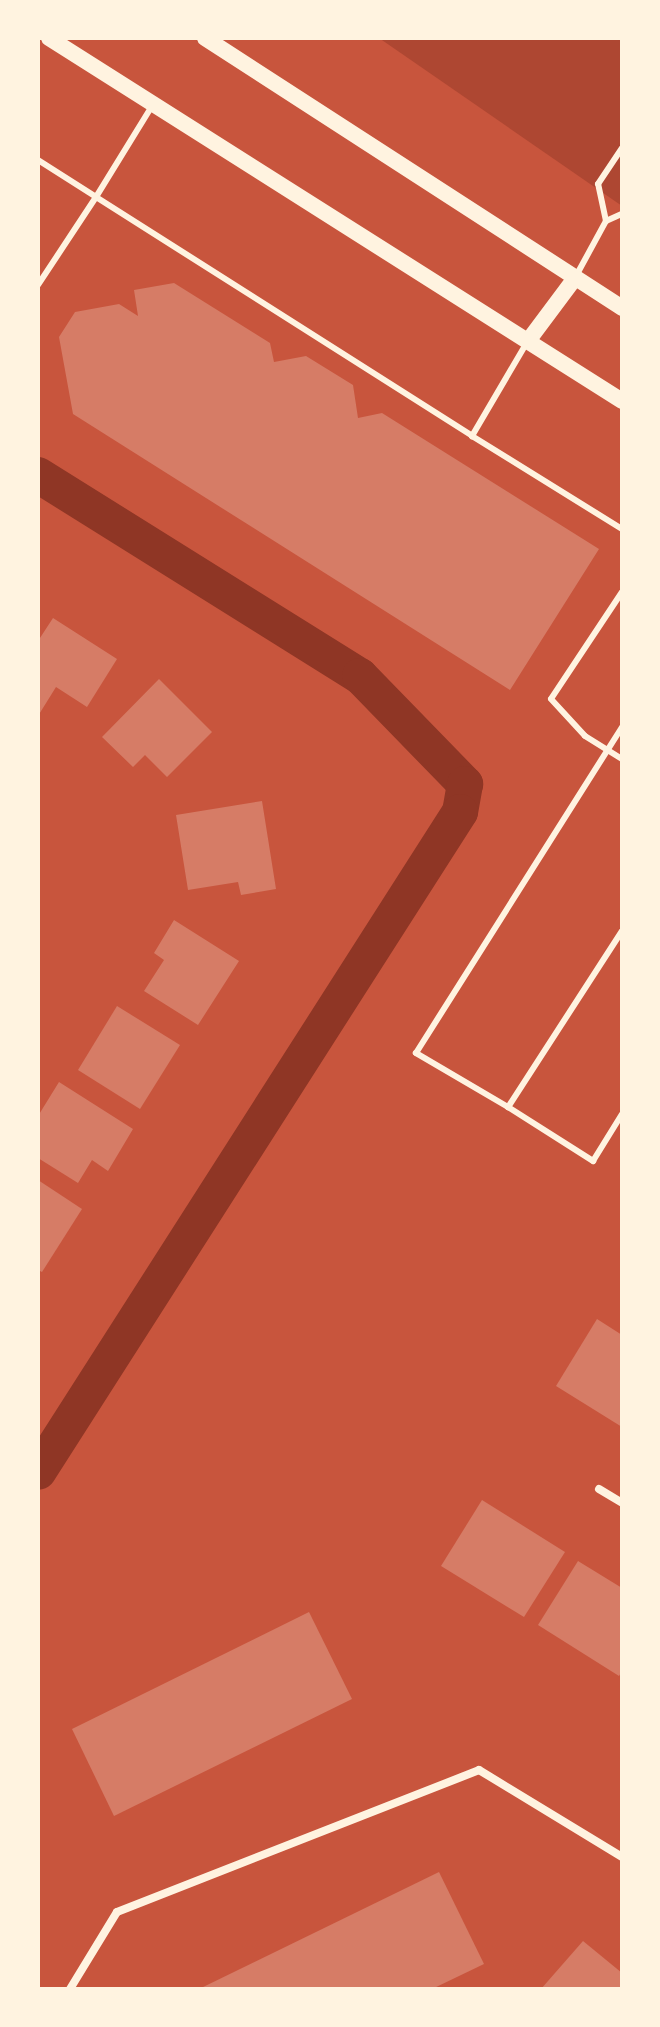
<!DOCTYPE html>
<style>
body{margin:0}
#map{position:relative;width:660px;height:2027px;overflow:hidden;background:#c8553d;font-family:"PT Sans",sans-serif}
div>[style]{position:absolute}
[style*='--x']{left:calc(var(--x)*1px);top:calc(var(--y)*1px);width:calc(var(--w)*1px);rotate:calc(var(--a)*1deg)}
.green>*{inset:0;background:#ae4732}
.canal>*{height:36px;margin:-18px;padding:0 18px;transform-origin:18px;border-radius:18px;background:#8f3625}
.building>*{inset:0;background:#d67c66}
.service>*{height:6px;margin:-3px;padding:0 3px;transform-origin:3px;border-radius:3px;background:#fff3e0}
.minor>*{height:8px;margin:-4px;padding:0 4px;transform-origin:4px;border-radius:4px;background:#fff3e0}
.secondary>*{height:16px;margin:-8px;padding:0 8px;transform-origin:8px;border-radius:8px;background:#fff3e0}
span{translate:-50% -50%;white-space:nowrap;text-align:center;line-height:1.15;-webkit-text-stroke:8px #fff3e0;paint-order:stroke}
.frame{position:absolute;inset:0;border:40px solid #fff3e0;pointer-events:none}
</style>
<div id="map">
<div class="green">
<i style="clip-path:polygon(379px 38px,622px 38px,622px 206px)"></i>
</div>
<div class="canal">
<i style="--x:38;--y:475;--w:380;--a:32"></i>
<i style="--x:360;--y:676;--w:151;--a:45.8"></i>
<i style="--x:465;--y:784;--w:28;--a:100"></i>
<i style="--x:460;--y:812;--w:783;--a:122.59"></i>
</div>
<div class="building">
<i style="clip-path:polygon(174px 283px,270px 343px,274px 362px,306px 356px,353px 385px,358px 418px,382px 413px,599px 549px,510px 690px,73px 414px,59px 337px,75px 312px,119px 304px,138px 316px,134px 290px)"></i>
<i style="clip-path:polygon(53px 618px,117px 659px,87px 707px,56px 687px,38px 716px,38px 641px)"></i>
<i style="clip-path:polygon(159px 679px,212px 732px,167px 777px,145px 755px,133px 767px,102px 737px)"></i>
<i style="clip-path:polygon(262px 801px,276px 889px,241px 895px,238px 882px,188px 890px,176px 815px)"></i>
<i style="clip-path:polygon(174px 920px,239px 961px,198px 1025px,144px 991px,164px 960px,154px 953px)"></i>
<i style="clip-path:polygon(117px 1006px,180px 1045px,140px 1109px,78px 1070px)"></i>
<i style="clip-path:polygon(59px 1082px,133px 1129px,108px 1171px,92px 1160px,78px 1183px,38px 1158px,38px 1116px)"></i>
<i style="clip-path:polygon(38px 1180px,82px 1209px,42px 1272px,38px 1270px)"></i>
<i style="clip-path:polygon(597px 1319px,622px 1335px,622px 1427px,556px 1386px)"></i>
<i style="clip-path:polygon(482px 1500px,565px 1552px,524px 1617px,441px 1566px)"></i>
<i style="clip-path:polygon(578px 1561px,622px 1588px,622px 1671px,619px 1676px,538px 1625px)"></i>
<i style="clip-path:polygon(309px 1612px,352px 1699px,114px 1816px,72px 1729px)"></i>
<i style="clip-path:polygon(439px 1872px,484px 1964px,432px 1989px,199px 1989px)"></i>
<i style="clip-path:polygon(583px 1941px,622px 1973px,622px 1989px,541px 1989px)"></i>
</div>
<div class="service">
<i style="--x:152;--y:106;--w:107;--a:121.6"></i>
<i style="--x:96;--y:197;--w:446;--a:32.4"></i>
<i style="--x:38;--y:160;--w:69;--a:32.5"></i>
<i style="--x:96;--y:197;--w:105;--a:123.4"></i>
<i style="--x:606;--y:221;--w:38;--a:-102"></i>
<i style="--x:598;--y:184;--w:43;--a:-56.3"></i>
<i style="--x:576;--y:276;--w:63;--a:-61.4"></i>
<i style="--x:606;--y:221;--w:17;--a:-24"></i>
<i style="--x:526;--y:344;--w:107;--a:120.4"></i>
<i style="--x:472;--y:436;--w:176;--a:31.8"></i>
<i style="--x:622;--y:592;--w:128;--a:123.6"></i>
<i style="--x:551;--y:699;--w:50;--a:47.4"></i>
<i style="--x:585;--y:736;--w:44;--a:31.9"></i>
<i style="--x:622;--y:931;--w:210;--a:122.9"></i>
<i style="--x:508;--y:1107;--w:101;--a:32.4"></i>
<i style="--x:593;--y:1161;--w:55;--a:-58.3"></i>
<i style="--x:508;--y:1107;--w:107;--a:-149.6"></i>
<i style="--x:416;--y:1053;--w:386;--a:-57.7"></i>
</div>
<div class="minor">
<i style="--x:599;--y:1489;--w:27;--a:31"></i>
<i style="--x:70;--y:1989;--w:90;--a:-58.6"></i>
<i style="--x:117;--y:1912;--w:389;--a:-21.4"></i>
<i style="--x:479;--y:1770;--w:167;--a:31.3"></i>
</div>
<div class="secondary">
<i style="--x:49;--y:38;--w:678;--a:32.35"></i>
<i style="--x:205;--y:38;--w:497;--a:32.9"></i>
<i style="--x:528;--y:341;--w:79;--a:-53.3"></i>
</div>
<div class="frame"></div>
</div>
